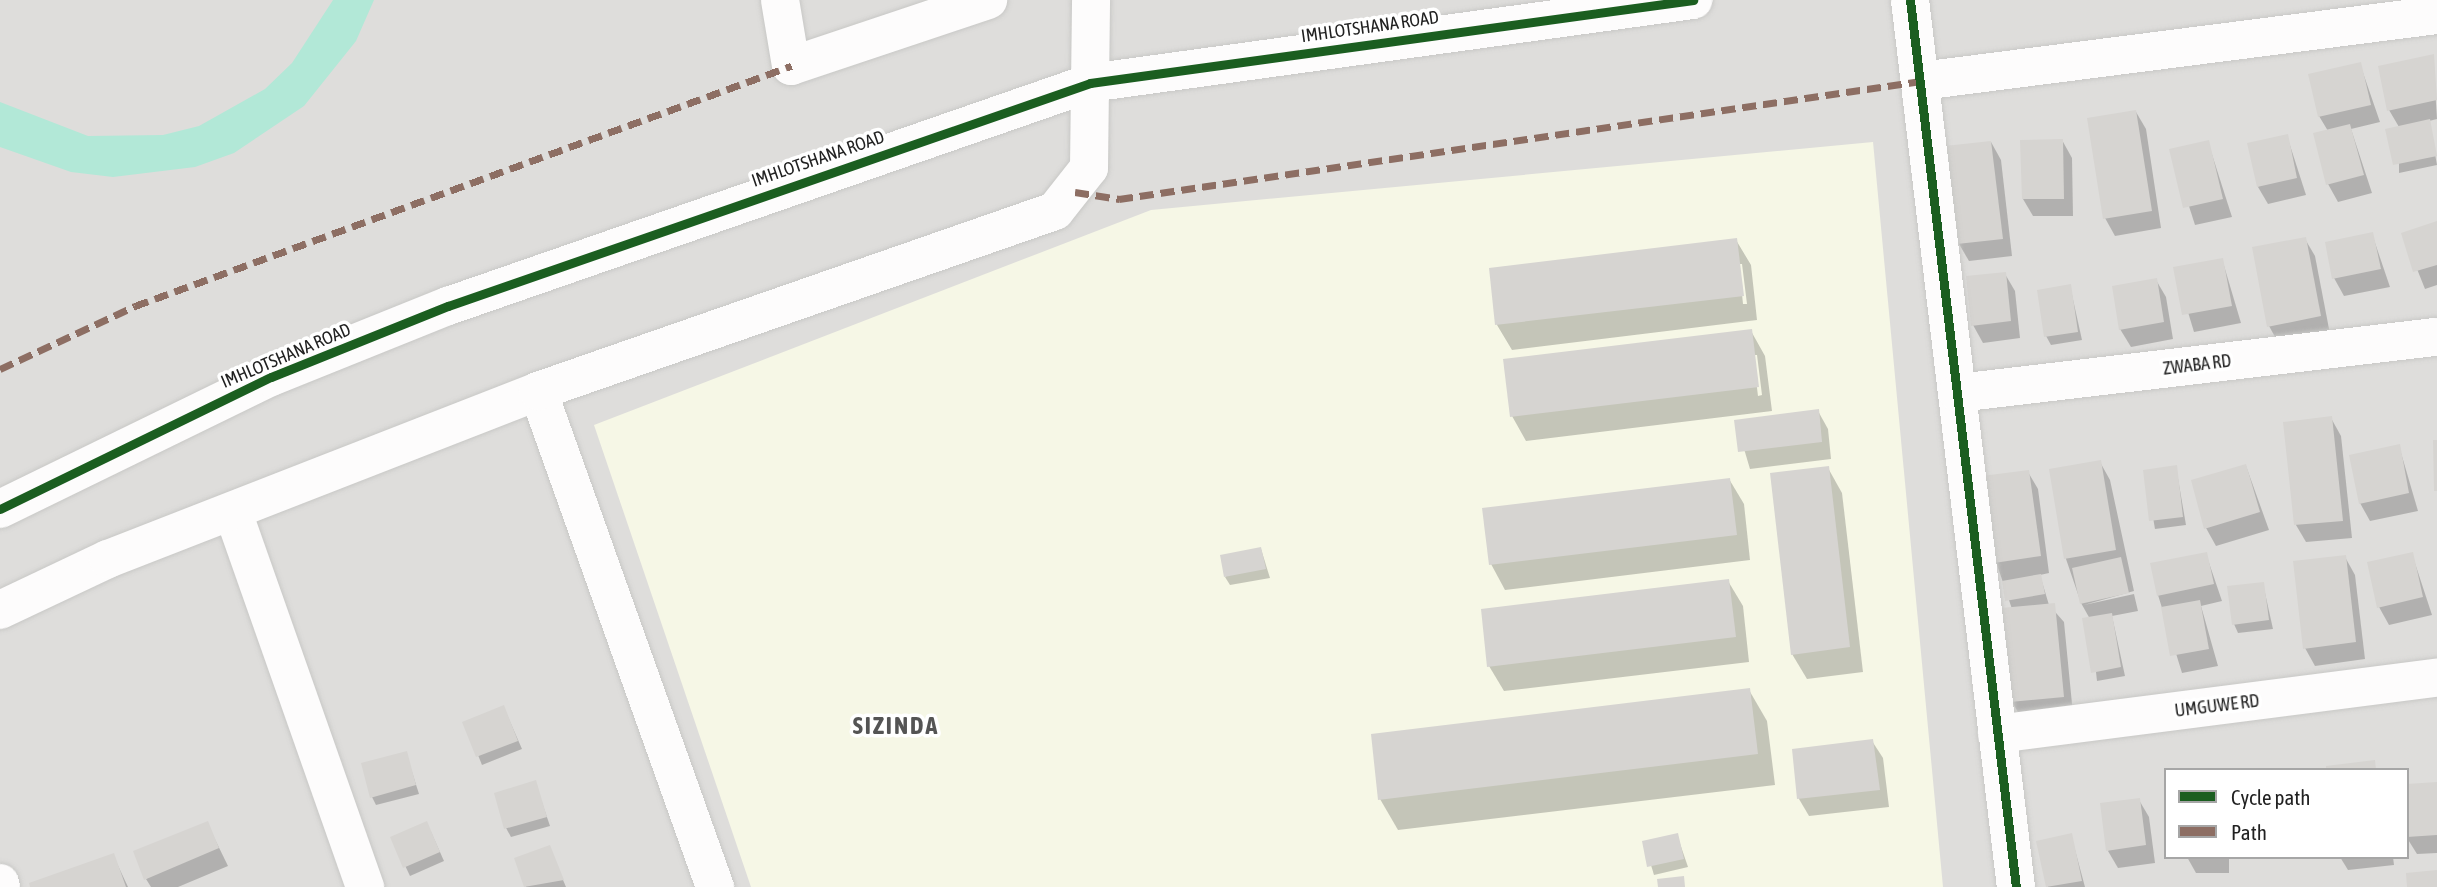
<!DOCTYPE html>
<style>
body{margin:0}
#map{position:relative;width:2437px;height:887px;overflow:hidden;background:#efeeea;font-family:"Asap Condensed",sans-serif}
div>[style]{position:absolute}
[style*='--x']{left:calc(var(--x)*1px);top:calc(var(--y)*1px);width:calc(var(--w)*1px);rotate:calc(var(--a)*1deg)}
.residential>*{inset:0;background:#dedddb}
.education>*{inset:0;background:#f6f7e6}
.pitch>*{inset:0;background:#b2e8d7}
.shadow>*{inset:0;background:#0003}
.building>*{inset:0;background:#d6d4d1}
.roads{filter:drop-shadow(0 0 2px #c8c8c6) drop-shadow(0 0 2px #c8c8c6)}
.minor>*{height:38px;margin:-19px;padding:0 19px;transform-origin:19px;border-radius:19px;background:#fdfcfc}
.quiet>*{height:7px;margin-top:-3.5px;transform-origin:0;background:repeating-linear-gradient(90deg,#8d6e63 0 14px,transparent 0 21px)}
.cycleway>*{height:9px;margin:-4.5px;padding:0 4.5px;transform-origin:4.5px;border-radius:4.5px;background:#1b5e20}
span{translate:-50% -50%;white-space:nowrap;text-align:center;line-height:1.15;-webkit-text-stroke:7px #fff;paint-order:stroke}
.street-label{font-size:18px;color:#212121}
.district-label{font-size:24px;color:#545454;font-weight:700;letter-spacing:2px}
.legend{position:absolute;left:2164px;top:768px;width:245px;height:91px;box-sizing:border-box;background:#fff;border:2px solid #a6a6a6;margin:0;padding:9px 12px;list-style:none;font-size:21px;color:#212121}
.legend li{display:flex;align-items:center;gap:14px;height:35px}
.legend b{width:35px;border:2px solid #a6a6a6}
</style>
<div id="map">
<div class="residential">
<i style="clip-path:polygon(evenodd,0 0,2437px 0,2437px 887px,0 887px,0 0,2166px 770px,2407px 770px,2407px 857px,2166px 857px,2166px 770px)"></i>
</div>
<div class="education">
<i style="clip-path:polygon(1873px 142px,1943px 887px,751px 887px,594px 425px,1151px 210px)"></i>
</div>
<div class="pitch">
<i style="clip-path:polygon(333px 0,374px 0,356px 41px,304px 106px,234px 153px,195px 167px,113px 177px,71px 172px,0 147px,0 102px,88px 136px,163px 135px,199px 126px,265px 89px,292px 63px)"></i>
</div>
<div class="shadow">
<i style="clip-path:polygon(2433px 56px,2437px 119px,2429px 121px,2437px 165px,2399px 173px,2399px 127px,2389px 110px)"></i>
<i style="clip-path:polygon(2360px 64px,2380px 122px,2351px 129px,2372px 193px,2338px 202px,2328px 184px,2328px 131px,2319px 116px)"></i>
<i style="clip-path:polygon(2136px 112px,2146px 129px,2161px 228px,2115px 236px,2105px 218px)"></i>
<i style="clip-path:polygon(2287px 136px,2306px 195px,2268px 204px,2258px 187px)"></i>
<i style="clip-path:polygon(2062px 140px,2072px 158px,2073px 216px,2033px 216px,2023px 199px)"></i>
<i style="clip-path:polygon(1991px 142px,2001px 160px,2012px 256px,1969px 261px,1959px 244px)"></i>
<i style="clip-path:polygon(2208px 142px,2232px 217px,2195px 225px,2171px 150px)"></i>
<i style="clip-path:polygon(2437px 222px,2437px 285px,2425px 289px,2403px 234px)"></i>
<i style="clip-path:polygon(2372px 234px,2390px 287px,2344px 296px,2334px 278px)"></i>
<i style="clip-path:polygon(2305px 239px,2315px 256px,2330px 334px,2279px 344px,2269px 326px)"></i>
<i style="clip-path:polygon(evenodd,1736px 240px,1751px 265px,1757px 320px,1512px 350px,1497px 325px,1490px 269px,1736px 240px,1739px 264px,1742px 264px,1747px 304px,1743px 304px,1739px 264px)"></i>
<i style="clip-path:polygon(2222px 259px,2241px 323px,2194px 332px,2175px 269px)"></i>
<i style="clip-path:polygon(2005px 274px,2015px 291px,2020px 338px,1983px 343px,1973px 325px)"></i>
<i style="clip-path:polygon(2156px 280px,2166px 297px,2173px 339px,2131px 347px,2120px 329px)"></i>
<i style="clip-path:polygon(2070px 286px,2082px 340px,2051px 345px,2046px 336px)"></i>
<i style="clip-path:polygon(evenodd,1751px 331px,1765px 356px,1772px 411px,1526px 441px,1512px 416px,1751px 331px,1753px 355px,1757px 355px,1762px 395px,1758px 396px,1753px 355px)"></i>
<i style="clip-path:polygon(1818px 411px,1828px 429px,1831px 459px,1750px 469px,1736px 422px)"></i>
<i style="clip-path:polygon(2331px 418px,2341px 436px,2352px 538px,2306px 542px,2296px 525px,2285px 423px)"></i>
<i style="clip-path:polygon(2399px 446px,2418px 511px,2370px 521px,2360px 503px)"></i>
<i style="clip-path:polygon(2100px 462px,2110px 480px,2134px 591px,2084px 605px,2134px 594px,2138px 611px,2112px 616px,2125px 676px,2097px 681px,2090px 619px,2081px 603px,2066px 559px,2051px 471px)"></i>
<i style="clip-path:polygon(2246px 466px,2269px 530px,2216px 546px,2206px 528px)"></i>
<i style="clip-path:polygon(2176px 467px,2186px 525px,2155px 529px,2145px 471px)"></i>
<i style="clip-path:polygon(1828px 468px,1842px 493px,1863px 672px,1807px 679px,1792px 654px)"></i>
<i style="clip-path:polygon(2028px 472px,2038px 489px,2049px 573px,2040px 575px,2049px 605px,2064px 622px,2073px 714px,2022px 719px,2012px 702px,2012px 609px,1996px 562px)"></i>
<i style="clip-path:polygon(1729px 479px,1744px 504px,1750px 560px,1505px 590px,1491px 564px)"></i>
<i style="clip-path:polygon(1261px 549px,1270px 578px,1230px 585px,1225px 577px)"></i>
<i style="clip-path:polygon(2206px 554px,2222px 601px,2201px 606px,2218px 666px,2182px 673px,2158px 595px)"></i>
<i style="clip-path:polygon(2412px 554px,2432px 615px,2389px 625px,2379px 607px)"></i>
<i style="clip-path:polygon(2345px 557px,2355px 575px,2365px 659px,2315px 666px,2305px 648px)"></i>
<i style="clip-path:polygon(1728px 581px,1743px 606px,1749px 662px,1504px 691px,1489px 666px)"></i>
<i style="clip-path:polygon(2263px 584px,2273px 629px,2238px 633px,2234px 624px)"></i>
<i style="clip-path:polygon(1749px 690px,1767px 721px,1775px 785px,1398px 830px,1380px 799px)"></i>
<i style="clip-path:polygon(504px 708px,522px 749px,482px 765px,465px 723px)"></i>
<i style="clip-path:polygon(1872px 741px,1883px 758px,1889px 807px,1809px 816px,1799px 799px,1794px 750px)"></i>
<i style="clip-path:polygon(406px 753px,419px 794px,376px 805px,372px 797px)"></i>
<i style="clip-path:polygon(535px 782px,550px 826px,511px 837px,506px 828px)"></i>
<i style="clip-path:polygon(2437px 783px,2437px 853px,2417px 854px,2407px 838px,2407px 785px)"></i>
<i style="clip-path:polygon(2139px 800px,2149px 817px,2155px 863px,2118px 868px,2108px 851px)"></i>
<i style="clip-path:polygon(207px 823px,228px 866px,178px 887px,151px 887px,146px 879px)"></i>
<i style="clip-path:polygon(431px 832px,444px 861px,410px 876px,392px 838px)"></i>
<i style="clip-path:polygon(1677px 835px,1688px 867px,1654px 875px,1644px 842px)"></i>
<i style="clip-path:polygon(2071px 835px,2085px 887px,2048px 887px,2038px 842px)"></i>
<i style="clip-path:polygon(549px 847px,566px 887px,526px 887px,516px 859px)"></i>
<i style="clip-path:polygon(113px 855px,128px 887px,32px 887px)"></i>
<i style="clip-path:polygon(2187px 857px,2229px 857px,2229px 873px,2196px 873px)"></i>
<i style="clip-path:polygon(2340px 857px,2393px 857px,2394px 865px,2348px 870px)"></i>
</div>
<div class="building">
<i style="clip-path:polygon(2434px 54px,2437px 100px,2387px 111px,2378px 66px)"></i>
<i style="clip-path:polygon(2361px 62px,2371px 105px,2318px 117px,2308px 74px)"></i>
<i style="clip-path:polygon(2136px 110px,2152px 211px,2103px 219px,2087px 118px)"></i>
<i style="clip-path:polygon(2430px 119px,2437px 156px,2393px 165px,2385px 129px)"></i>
<i style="clip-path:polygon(2350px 124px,2364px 175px,2326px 185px,2313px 133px)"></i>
<i style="clip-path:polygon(2288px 134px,2297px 178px,2257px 187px,2247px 143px)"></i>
<i style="clip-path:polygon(2063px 139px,2064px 199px,2022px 199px,2020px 140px)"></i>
<i style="clip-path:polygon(2209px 140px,2223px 199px,2183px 208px,2169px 149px)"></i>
<i style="clip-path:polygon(1991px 141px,2003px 239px,1957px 244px,1945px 146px)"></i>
<i style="clip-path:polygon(2437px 221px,2437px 265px,2413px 272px,2401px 233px)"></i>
<i style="clip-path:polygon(2373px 232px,2381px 269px,2332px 279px,2325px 242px)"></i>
<i style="clip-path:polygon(2306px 237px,2321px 316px,2267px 327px,2252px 247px)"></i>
<i style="clip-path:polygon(1737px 238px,1744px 296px,1495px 325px,1489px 268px)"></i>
<i style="clip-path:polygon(2223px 258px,2232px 306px,2182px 315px,2173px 267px)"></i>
<i style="clip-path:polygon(2006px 272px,2011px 321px,1971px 326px,1966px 276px)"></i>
<i style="clip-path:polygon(2157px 278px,2164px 322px,2119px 330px,2112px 286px)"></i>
<i style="clip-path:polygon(2071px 284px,2078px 332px,2044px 337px,2037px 290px)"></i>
<i style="clip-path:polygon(1752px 329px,1759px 387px,1510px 417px,1503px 359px)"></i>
<i style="clip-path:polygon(1819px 409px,1822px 442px,1738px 452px,1734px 420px)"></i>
<i style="clip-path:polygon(2332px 416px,2343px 521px,2294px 525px,2283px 422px)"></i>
<i style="clip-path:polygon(2433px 440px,2437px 440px,2437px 491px,2434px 491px)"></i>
<i style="clip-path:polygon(2400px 444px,2409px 493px,2359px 504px,2349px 455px)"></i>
<i style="clip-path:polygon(2101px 460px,2116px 550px,2064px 559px,2049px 469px)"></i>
<i style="clip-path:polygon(2246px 464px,2260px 512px,2204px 529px,2191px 480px)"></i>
<i style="clip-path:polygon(2177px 465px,2183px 517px,2149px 521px,2143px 470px)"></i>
<i style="clip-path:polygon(1829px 466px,1850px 647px,1791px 655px,1770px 473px)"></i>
<i style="clip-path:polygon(2029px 470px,2041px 556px,1994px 563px,1982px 476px)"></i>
<i style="clip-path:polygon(1730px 478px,1737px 535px,1489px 565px,1482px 508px)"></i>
<i style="clip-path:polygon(1261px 547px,1266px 569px,1224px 577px,1220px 555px)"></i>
<i style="clip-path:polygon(2207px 552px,2214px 584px,2157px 596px,2150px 563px)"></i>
<i style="clip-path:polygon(2413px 552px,2423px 597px,2377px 608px,2367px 562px)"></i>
<i style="clip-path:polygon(2346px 555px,2356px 642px,2303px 649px,2293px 561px)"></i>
<i style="clip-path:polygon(2121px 557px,2129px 593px,2080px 604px,2072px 568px)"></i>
<i style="clip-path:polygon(2041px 574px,2045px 594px,2005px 601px,2002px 581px)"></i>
<i style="clip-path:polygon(1729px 579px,1736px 637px,1487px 667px,1481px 609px)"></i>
<i style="clip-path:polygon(2264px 582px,2269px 620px,2232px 625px,2227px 586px)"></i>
<i style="clip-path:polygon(2200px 600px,2209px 649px,2170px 656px,2161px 607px)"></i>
<i style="clip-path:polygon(2055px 603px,2064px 697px,2010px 702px,2001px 608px)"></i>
<i style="clip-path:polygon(2112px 613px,2121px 667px,2091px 673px,2082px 618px)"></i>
<i style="clip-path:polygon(1750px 688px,1758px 754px,1378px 800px,1371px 734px)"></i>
<i style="clip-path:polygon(504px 705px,518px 741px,476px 757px,462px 722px)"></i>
<i style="clip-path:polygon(1873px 739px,1880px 790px,1797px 799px,1792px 749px)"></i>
<i style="clip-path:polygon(407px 751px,416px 785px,370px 798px,361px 763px)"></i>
<i style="clip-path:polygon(2375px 760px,2376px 770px,2326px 770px,2326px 766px)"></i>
<i style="clip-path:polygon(536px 780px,547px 817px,504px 829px,494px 793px)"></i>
<i style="clip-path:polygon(2437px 782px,2437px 835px,2407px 837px,2407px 784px)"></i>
<i style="clip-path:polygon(2140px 798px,2146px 845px,2106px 851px,2100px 803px)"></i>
<i style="clip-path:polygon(208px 821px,219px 848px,144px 880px,133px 851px)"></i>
<i style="clip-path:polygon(427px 821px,440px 852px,403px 868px,390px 837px)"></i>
<i style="clip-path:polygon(1678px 833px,1684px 859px,1647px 867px,1642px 841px)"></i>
<i style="clip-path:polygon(2072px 833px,2082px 881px,2046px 887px,2036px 841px)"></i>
<i style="clip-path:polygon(550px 845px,564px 880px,524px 887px,514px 858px)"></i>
<i style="clip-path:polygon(114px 853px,126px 887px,30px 887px,29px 883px)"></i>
<i style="clip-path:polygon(2437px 870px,2437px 887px,2407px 887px,2406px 873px)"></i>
<i style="clip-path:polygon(1684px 876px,1685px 887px,1658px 887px,1657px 879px)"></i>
</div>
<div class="roads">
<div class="minor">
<i style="--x:780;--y:0;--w:67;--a:80.5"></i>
<i style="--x:791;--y:66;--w:208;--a:-18.5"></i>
<i style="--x:1910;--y:0;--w:893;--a:83.19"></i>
<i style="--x:1921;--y:81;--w:520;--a:-7.29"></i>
<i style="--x:538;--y:391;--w:527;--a:70.36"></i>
<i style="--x:1958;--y:393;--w:482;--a:-6.7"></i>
<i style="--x:0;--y:509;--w:301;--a:-26"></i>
<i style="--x:271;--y:377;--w:191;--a:-21.9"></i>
<i style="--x:448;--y:306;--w:680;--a:-19.15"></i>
<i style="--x:1090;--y:83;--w:609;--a:-7.84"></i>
<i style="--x:233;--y:512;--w:398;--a:70.6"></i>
<i style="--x:0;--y:610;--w:119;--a:-25.3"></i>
<i style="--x:108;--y:559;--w:462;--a:-21.3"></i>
<i style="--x:538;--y:391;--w:547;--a:-19.2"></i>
<i style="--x:1055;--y:211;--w:55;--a:-51.7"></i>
<i style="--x:1089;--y:168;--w:168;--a:-89.3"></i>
<i style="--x:1997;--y:734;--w:444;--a:-7.3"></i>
<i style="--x:0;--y:883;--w:4;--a:76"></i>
</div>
</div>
<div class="quiet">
<i style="--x:1075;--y:192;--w:45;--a:9"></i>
<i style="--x:1119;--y:199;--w:811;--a:-8.37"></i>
<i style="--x:0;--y:369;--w:149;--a:-25"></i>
<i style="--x:135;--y:306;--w:699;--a:-20.1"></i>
</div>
<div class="cycleway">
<i style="--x:1910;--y:0;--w:893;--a:83.19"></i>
<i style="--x:0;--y:509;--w:301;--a:-26"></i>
<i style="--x:271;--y:377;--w:191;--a:-21.9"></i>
<i style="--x:448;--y:306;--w:680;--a:-19.15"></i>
<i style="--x:1090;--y:83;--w:609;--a:-7.84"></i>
</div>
<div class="street-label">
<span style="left:1370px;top:27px;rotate:-8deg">IMHLOTSHANA ROAD</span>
<span style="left:818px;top:159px;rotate:-19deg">IMHLOTSHANA ROAD</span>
<span style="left:286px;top:356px;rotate:-23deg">IMHLOTSHANA ROAD</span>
<span style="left:2197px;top:365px;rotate:-7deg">ZWABA RD</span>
<span style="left:2217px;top:706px;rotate:-7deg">UMGUWE RD</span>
</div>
<div class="district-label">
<span style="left:896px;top:726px">SIZINDA</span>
</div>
<ul class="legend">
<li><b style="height:9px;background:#1b5e20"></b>Cycle path</li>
<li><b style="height:9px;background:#8d6e63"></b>Path</li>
</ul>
</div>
